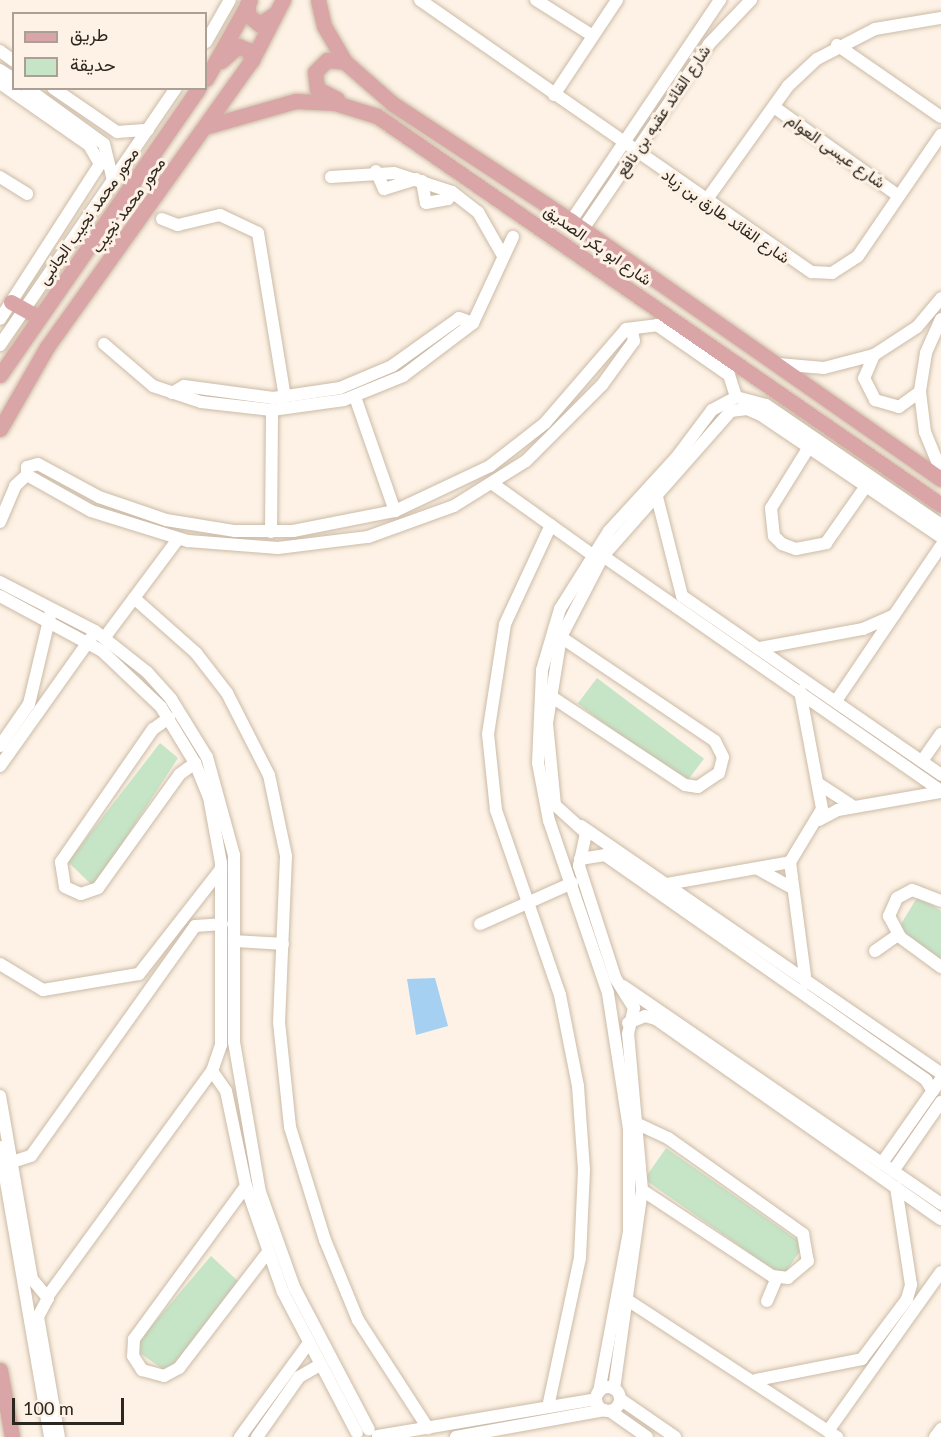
<!DOCTYPE html>
<html>
<head>
<meta charset="utf-8">
<style>
	body { margin:0 }
	#map { position:relative; width:941px; height:1437px; overflow:hidden; background:#fdf2e5; font-family:Lato,Vazirmatn,sans-serif }
	div>[style] { position:absolute }
	[style*='--x'] { left:calc(var(--x)*1px); top:calc(var(--y)*1px); width:calc(var(--w)*1px); rotate:calc(var(--a)*1deg) }
	.green>* { inset:0; background:#c6e5c7; transform-origin:0 0 }
	.water>* { inset:0; background:#a6d0f1 }
	.roads { filter:drop-shadow(0 0 2px #ccbba7) drop-shadow(0 0 2px #ccbba7) }
	.minor>* { height:12px; margin:-6px; padding:0 6px; transform-origin:6px; border-radius:6px; background:#fff }
	.minor>.ring { margin:-6px; padding:0; box-sizing:content-box; background:none; border:12px solid #fff; border-radius:50% }
	.major>* { height:15px; margin:-7.5px; padding:0 7.5px; transform-origin:7.5px; border-radius:7.5px; background:#daa5a7 }
	span { translate:-50% -50%; white-space:nowrap; text-align:center; line-height:1.15; -webkit-text-stroke:6px #fdf2e5; paint-order:stroke }
	.street-label { font-size:16px; color:#2d261e }
	.legend { position:absolute; left:12px; top:12px; width:195px; height:78px; box-sizing:border-box; background:#fdf2e5; border:2px solid #aaa095; margin:0; padding:8px 10px; list-style:none; font-size:18px; color:#2d261e }
	.legend li { display:flex; align-items:center; gap:12px; height:30px }
	.legend b { width:30px; border:2px solid #aaa095 }
	.scale { position:absolute; left:12px; top:1398px; width:112px; height:27px; box-sizing:border-box; border:3px solid #2d261e; border-top:0; padding-left:8px; font-size:18px; line-height:21px; white-space:nowrap; color:#2d261e; -webkit-text-stroke:4px #fdf2e5; paint-order:stroke }
</style>
</head>
<body>
<div id="map">
	<div class="green">
		<i style="left:597px;top:678px;width:134px;height:32px;rotate:37deg"></i>
		<i style="clip-path:polygon(160px 743px,178px 758px,94px 887px,68px 862px)"></i>
		<i style="clip-path:polygon(918px 896px,941px 911px,941px 959px,898px 929px)"></i>
		<i style="left:666px;top:1148px;width:169px;height:38px;rotate:35deg"></i>
		<i style="clip-path:polygon(211px 1256px,239px 1282px,168px 1373px,133px 1348px)"></i>
	</div>
	<div class="water">
		<i style="clip-path:polygon(435px 978px,448px 1026px,416px 1035px,407px 979px)"></i>
	</div>
	<div class="roads">
		<div class="minor">
			<i style="--x:420;--y:0;--w:477;--a:34.8"></i>
			<i style="--x:812;--y:272;--w:20;--a:3"></i>
			<i style="--x:832;--y:273;--w:31;--a:-33"></i>
			<i style="--x:858;--y:256;--w:147;--a:-55.6"></i>
			<i style="--x:536;--y:0;--w:67;--a:32.3"></i>
			<i style="--x:206;--y:42;--w:48;--a:-60.3"></i>
			<i style="--x:837;--y:45;--w:126;--a:34.7"></i>
			<i style="--x:0;--y:51;--w:17;--a:36"></i>
			<i style="--x:0;--y:70;--w:17;--a:33"></i>
			<i style="--x:0;--y:83;--w:108;--a:34.9"></i>
			<i style="--x:89;--y:145;--w:22;--a:60"></i>
			<i style="--x:100;--y:164;--w:184;--a:122.8"></i>
			<i style="--x:27;--y:88;--w:95;--a:36"></i>
			<i style="--x:104;--y:144;--w:36;--a:76"></i>
			<i style="--x:53;--y:88;--w:78;--a:34.5"></i>
			<i style="--x:117;--y:132;--w:31;--a:-4"></i>
			<i style="--x:554;--y:95;--w:114;--a:-56.4"></i>
			<i style="--x:774;--y:107;--w:153;--a:35.5"></i>
			<i style="--x:376;--y:171;--w:20;--a:66"></i>
			<i style="--x:384;--y:189;--w:34;--a:-17"></i>
			<i style="--x:0;--y:177;--w:32;--a:32"></i>
			<i style="--x:331;--y:177;--w:63;--a:-3.6"></i>
			<i style="--x:394;--y:173;--w:61;--a:18.1"></i>
			<i style="--x:452;--y:192;--w:33;--a:38"></i>
			<i style="--x:478;--y:212;--w:48;--a:60.3"></i>
			<i style="--x:422;--y:181;--w:22;--a:80"></i>
			<i style="--x:426;--y:203;--w:22;--a:-10"></i>
			<i style="--x:448;--y:199;--w:8;--a:-60"></i>
			<i style="--x:705;--y:202;--w:143;--a:-54.4"></i>
			<i style="--x:788;--y:86;--w:40;--a:-43"></i>
			<i style="--x:817;--y:59;--w:65;--a:-27.3"></i>
			<i style="--x:875;--y:29;--w:67;--a:-9.5"></i>
			<i style="--x:162;--y:219;--w:17;--a:21"></i>
			<i style="--x:178;--y:225;--w:43;--a:-13.4"></i>
			<i style="--x:220;--y:215;--w:42;--a:25.3"></i>
			<i style="--x:258;--y:233;--w:166;--a:80.7"></i>
			<i style="--x:571;--y:221;--w:267;--a:-56"></i>
			<i style="--x:583;--y:229;--w:224;--a:-55.7"></i>
			<i style="--x:709;--y:44;--w:61;--a:-46.3"></i>
			<i style="--x:941;--y:319;--w:37;--a:114"></i>
			<i style="--x:926;--y:353;--w:39;--a:99"></i>
			<i style="--x:920;--y:392;--w:40;--a:82.9"></i>
			<i style="--x:925;--y:432;--w:42;--a:67.7"></i>
			<i style="--x:104;--y:344;--w:65;--a:40.6"></i>
			<i style="--x:153;--y:386;--w:51;--a:18.4"></i>
			<i style="--x:201;--y:402;--w:71;--a:6.4"></i>
			<i style="--x:272;--y:410;--w:73;--a:-7.9"></i>
			<i style="--x:344;--y:400;--w:64;--a:-22.1"></i>
			<i style="--x:403;--y:376;--w:88;--a:-37.1"></i>
			<i style="--x:473;--y:323;--w:95;--a:-65.1"></i>
			<i style="--x:0;--y:345;--w:311;--a:-55.6"></i>
			<i style="--x:874;--y:355;--w:25;--a:113"></i>
			<i style="--x:864;--y:378;--w:25;--a:63"></i>
			<i style="--x:875;--y:400;--w:25;--a:16"></i>
			<i style="--x:899;--y:407;--w:26;--a:-36"></i>
			<i style="--x:778;--y:364;--w:46;--a:5"></i>
			<i style="--x:824;--y:368;--w:52;--a:-14.6"></i>
			<i style="--x:874;--y:355;--w:51;--a:-33.1"></i>
			<i style="--x:917;--y:327;--w:38;--a:-50"></i>
			<i style="--x:172;--y:393;--w:14;--a:-30"></i>
			<i style="--x:184;--y:386;--w:90;--a:7.7"></i>
			<i style="--x:273;--y:398;--w:68;--a:-8.5"></i>
			<i style="--x:340;--y:388;--w:56;--a:-22.9"></i>
			<i style="--x:392;--y:366;--w:82;--a:-35.6"></i>
			<i style="--x:459;--y:318;--w:15;--a:20"></i>
			<i style="--x:355;--y:397;--w:121;--a:70.7"></i>
			<i style="--x:809;--y:447;--w:72;--a:121.9"></i>
			<i style="--x:771;--y:508;--w:28;--a:84"></i>
			<i style="--x:774;--y:536;--w:11;--a:45"></i>
			<i style="--x:782;--y:544;--w:15;--a:20"></i>
			<i style="--x:796;--y:549;--w:31;--a:-11"></i>
			<i style="--x:826;--y:543;--w:70;--a:-54.9"></i>
			<i style="--x:27;--y:475;--w:8;--a:-90"></i>
			<i style="--x:27;--y:467;--w:11;--a:-15"></i>
			<i style="--x:38;--y:464;--w:69;--a:28.4"></i>
			<i style="--x:99;--y:497;--w:71;--a:18.9"></i>
			<i style="--x:166;--y:520;--w:70;--a:9.1"></i>
			<i style="--x:235;--y:531;--w:58;--a:0"></i>
			<i style="--x:293;--y:531;--w:104;--a:-11.1"></i>
			<i style="--x:395;--y:511;--w:105;--a:-25.3"></i>
			<i style="--x:490;--y:466;--w:70;--a:-38"></i>
			<i style="--x:545;--y:423;--w:124;--a:-49.2"></i>
			<i style="--x:626;--y:329;--w:31;--a:-7"></i>
			<i style="--x:657;--y:325;--w:88;--a:34.8"></i>
			<i style="--x:729;--y:375;--w:23;--a:72"></i>
			<i style="--x:27;--y:475;--w:73;--a:29.4"></i>
			<i style="--x:91;--y:511;--w:102;--a:17.2"></i>
			<i style="--x:188;--y:541;--w:90;--a:4.4"></i>
			<i style="--x:278;--y:548;--w:91;--a:-7"></i>
			<i style="--x:368;--y:537;--w:91;--a:-19.8"></i>
			<i style="--x:454;--y:506;--w:85;--a:-32"></i>
			<i style="--x:526;--y:461;--w:107;--a:-45"></i>
			<i style="--x:602;--y:385;--w:54;--a:-54"></i>
			<i style="--x:634;--y:341;--w:10;--a:-101"></i>
			<i style="--x:493;--y:484;--w:120;--a:35.5"></i>
			<i style="--x:657;--y:497;--w:102;--a:75.8"></i>
			<i style="--x:682;--y:596;--w:315;--a:34.6"></i>
			<i style="--x:0;--y:522;--w:39;--a:-67"></i>
			<i style="--x:15;--y:486;--w:16;--a:-43"></i>
			<i style="--x:271;--y:532;--w:122;--a:-89.5"></i>
			<i style="--x:603;--y:556;--w:412;--a:34.8"></i>
			<i style="--x:0;--y:582;--w:107;--a:27.3"></i>
			<i style="--x:95;--y:631;--w:66;--a:38.3"></i>
			<i style="--x:147;--y:672;--w:36;--a:48"></i>
			<i style="--x:171;--y:699;--w:68;--a:58.2"></i>
			<i style="--x:207;--y:757;--w:102;--a:74.6"></i>
			<i style="--x:234;--y:855;--w:187;--a:90"></i>
			<i style="--x:234;--y:1042;--w:152;--a:80.2"></i>
			<i style="--x:260;--y:1192;--w:101;--a:70.3"></i>
			<i style="--x:294;--y:1287;--w:161;--a:62.3"></i>
			<i style="--x:0;--y:596;--w:116;--a:28.3"></i>
			<i style="--x:102;--y:651;--w:81;--a:43.5"></i>
			<i style="--x:161;--y:707;--w:66;--a:58.7"></i>
			<i style="--x:195;--y:763;--w:37;--a:68"></i>
			<i style="--x:209;--y:797;--w:67;--a:79.7"></i>
			<i style="--x:221;--y:863;--w:182;--a:90"></i>
			<i style="--x:221;--y:1045;--w:28;--a:109"></i>
			<i style="--x:212;--y:1071;--w:24;--a:55"></i>
			<i style="--x:226;--y:1091;--w:97;--a:78.1"></i>
			<i style="--x:246;--y:1186;--w:112;--a:70.8"></i>
			<i style="--x:283;--y:1292;--w:159;--a:62.3"></i>
			<i style="--x:134;--y:598;--w:83;--a:41.6"></i>
			<i style="--x:196;--y:653;--w:51;--a:52.2"></i>
			<i style="--x:227;--y:693;--w:92;--a:62.9"></i>
			<i style="--x:269;--y:775;--w:83;--a:78.1"></i>
			<i style="--x:286;--y:856;--w:166;--a:92.4"></i>
			<i style="--x:279;--y:1022;--w:106;--a:84"></i>
			<i style="--x:290;--y:1127;--w:118;--a:72.8"></i>
			<i style="--x:325;--y:1240;--w:87;--a:67.6"></i>
			<i style="--x:358;--y:1320;--w:129;--a:57.1"></i>
			<i style="--x:105;--y:637;--w:122;--a:-53.3"></i>
			<i style="--x:760;--y:648;--w:105;--a:-10.5"></i>
			<i style="--x:863;--y:629;--w:34;--a:-24"></i>
			<i style="--x:800;--y:691;--w:120;--a:79.4"></i>
			<i style="--x:822;--y:809;--w:62;--a:121.1"></i>
			<i style="--x:790;--y:862;--w:122;--a:82.5"></i>
			<i style="--x:549;--y:695;--w:163;--a:33.5"></i>
			<i style="--x:685;--y:785;--w:13;--a:9"></i>
			<i style="--x:698;--y:787;--w:25;--a:-34"></i>
			<i style="--x:719;--y:773;--w:16;--a:-76"></i>
			<i style="--x:723;--y:757;--w:18;--a:-117"></i>
			<i style="--x:715;--y:741;--w:186;--a:-146"></i>
			<i style="--x:836;--y:701;--w:187;--a:-55.9"></i>
			<i style="--x:169;--y:718;--w:19;--a:145"></i>
			<i style="--x:153;--y:729;--w:162;--a:124.7"></i>
			<i style="--x:61;--y:862;--w:25;--a:81"></i>
			<i style="--x:65;--y:887;--w:17;--a:24"></i>
			<i style="--x:81;--y:894;--w:18;--a:-19"></i>
			<i style="--x:98;--y:888;--w:140;--a:-54.3"></i>
			<i style="--x:180;--y:774;--w:19;--a:-36"></i>
			<i style="--x:0;--y:746;--w:51;--a:-55.4"></i>
			<i style="--x:29;--y:704;--w:95;--a:-76.6"></i>
			<i style="--x:922;--y:761;--w:33;--a:-55"></i>
			<i style="--x:0;--y:766;--w:161;--a:-54.6"></i>
			<i style="--x:819;--y:784;--w:42;--a:33.3"></i>
			<i style="--x:819;--y:820;--w:21;--a:-28"></i>
			<i style="--x:838;--y:810;--w:105;--a:-9.9"></i>
			<i style="--x:581;--y:826;--w:437;--a:34.5"></i>
			<i style="--x:580;--y:859;--w:25;--a:-9"></i>
			<i style="--x:605;--y:855;--w:392;--a:35"></i>
			<i style="--x:926;--y:1080;--w:13;--a:58"></i>
			<i style="--x:758;--y:869;--w:37;--a:29"></i>
			<i style="--x:667;--y:884;--w:125;--a:-10.1"></i>
			<i style="--x:941;--y:901;--w:31;--a:-159"></i>
			<i style="--x:912;--y:890;--w:17;--a:152"></i>
			<i style="--x:897;--y:898;--w:20;--a:114"></i>
			<i style="--x:889;--y:916;--w:24;--a:62"></i>
			<i style="--x:900;--y:937;--w:51;--a:36.2"></i>
			<i style="--x:480;--y:924;--w:101;--a:-24"></i>
			<i style="--x:234;--y:941;--w:49;--a:3.5"></i>
			<i style="--x:875;--y:951;--w:28;--a:-35"></i>
			<i style="--x:0;--y:964;--w:50;--a:31.2"></i>
			<i style="--x:43;--y:990;--w:97;--a:-9.5"></i>
			<i style="--x:139;--y:974;--w:133;--a:-52"></i>
			<i style="--x:623;--y:986;--w:386;--a:34.4"></i>
			<i style="--x:628;--y:1023;--w:18;--a:-22"></i>
			<i style="--x:645;--y:1016;--w:11;--a:15"></i>
			<i style="--x:656;--y:1019;--w:348;--a:35.1"></i>
			<i style="--x:0;--y:1096;--w:186;--a:80.1"></i>
			<i style="--x:32;--y:1279;--w:25;--a:50"></i>
			<i style="--x:48;--y:1298;--w:21;--a:118"></i>
			<i style="--x:38;--y:1317;--w:122;--a:80.1"></i>
			<i style="--x:640;--y:1125;--w:31;--a:25"></i>
			<i style="--x:668;--y:1138;--w:166;--a:35.4"></i>
			<i style="--x:803;--y:1234;--w:27;--a:80"></i>
			<i style="--x:808;--y:1261;--w:26;--a:140"></i>
			<i style="--x:788;--y:1278;--w:16;--a:-173"></i>
			<i style="--x:772;--y:1276;--w:156;--a:-146.5"></i>
			<i style="--x:0;--y:1147;--w:294;--a:80.2"></i>
			<i style="--x:882;--y:1163;--w:103;--a:-54.9"></i>
			<i style="--x:3;--y:1165;--w:29;--a:-18"></i>
			<i style="--x:31;--y:1156;--w:282;--a:-54.5"></i>
			<i style="--x:195;--y:926;--w:27;--a:-4"></i>
			<i style="--x:893;--y:1171;--w:84;--a:-55.2"></i>
			<i style="--x:246;--y:1186;--w:190;--a:126.2"></i>
			<i style="--x:134;--y:1339;--w:17;--a:93"></i>
			<i style="--x:133;--y:1356;--w:17;--a:57"></i>
			<i style="--x:142;--y:1370;--w:23;--a:15"></i>
			<i style="--x:164;--y:1376;--w:17;--a:-28"></i>
			<i style="--x:179;--y:1368;--w:146;--a:-52.5"></i>
			<i style="--x:47;--y:1297;--w:280;--a:-53.9"></i>
			<i style="--x:629;--y:1301;--w:249;--a:33.2"></i>
			<i style="--x:767;--y:1301;--w:25;--a:-67"></i>
			<i style="--x:756;--y:1380;--w:108;--a:-11.2"></i>
			<i style="--x:862;--y:1359;--w:75;--a:-53.1"></i>
			<i style="--x:907;--y:1299;--w:15;--a:-74"></i>
			<i style="--x:911;--y:1285;--w:99;--a:-98.7"></i>
			<i class="ring" style="left:596px;top:1387px;width:12px;height:12px"></i>
			<i style="--x:614;--y:1389;--w:201;--a:-82"></i>
			<i style="--x:642;--y:1190;--w:157;--a:-95.1"></i>
			<i style="--x:628;--y:1034;--w:27;--a:-77"></i>
			<i style="--x:634;--y:1008;--w:36;--a:-122"></i>
			<i style="--x:615;--y:977;--w:117;--a:-108"></i>
			<i style="--x:579;--y:866;--w:34;--a:-78"></i>
			<i style="--x:586;--y:833;--w:42;--a:-137.9"></i>
			<i style="--x:555;--y:805;--w:82;--a:-95.6"></i>
			<i style="--x:547;--y:723;--w:87;--a:-80.8"></i>
			<i style="--x:561;--y:637;--w:91;--a:-62.6"></i>
			<i style="--x:603;--y:556;--w:193;--a:-48.6"></i>
			<i style="--x:731;--y:411;--w:16;--a:-7"></i>
			<i style="--x:747;--y:409;--w:15;--a:23"></i>
			<i style="--x:761;--y:415;--w:217;--a:34.1"></i>
			<i style="--x:599;--y:1392;--w:163;--a:-79.4"></i>
			<i style="--x:629;--y:1232;--w:103;--a:-90"></i>
			<i style="--x:629;--y:1129;--w:138;--a:-98.8"></i>
			<i style="--x:608;--y:993;--w:182;--a:-108.9"></i>
			<i style="--x:549;--y:821;--w:59;--a:-100.7"></i>
			<i style="--x:538;--y:763;--w:93;--a:-87.5"></i>
			<i style="--x:542;--y:670;--w:64;--a:-73.6"></i>
			<i style="--x:560;--y:609;--w:92;--a:-57.9"></i>
			<i style="--x:609;--y:531;--w:99;--a:-47.5"></i>
			<i style="--x:676;--y:458;--w:60;--a:-53.1"></i>
			<i style="--x:712;--y:410;--w:27;--a:-28"></i>
			<i style="--x:736;--y:397;--w:31;--a:15"></i>
			<i style="--x:766;--y:405;--w:212;--a:34.4"></i>
			<i style="--x:620;--y:1399;--w:67;--a:34.6"></i>
			<i style="--x:548;--y:1407;--w:152;--a:-77.9"></i>
			<i style="--x:580;--y:1258;--w:88;--a:-87.4"></i>
			<i style="--x:584;--y:1170;--w:84;--a:-94.1"></i>
			<i style="--x:578;--y:1086;--w:93;--a:-101.2"></i>
			<i style="--x:560;--y:995;--w:196;--a:-109.1"></i>
			<i style="--x:496;--y:810;--w:76;--a:-96"></i>
			<i style="--x:488;--y:734;--w:111;--a:-81.2"></i>
			<i style="--x:505;--y:624;--w:109;--a:-65.1"></i>
			<i style="--x:610;--y:1411;--w:45;--a:35.1"></i>
			<i style="--x:828;--y:1431;--w:195;--a:-54.6"></i>
			<i style="--x:378;--y:1436;--w:221;--a:-9.6"></i>
			<i style="--x:240;--y:1437;--w:115;--a:-53.8"></i>
			<i style="--x:257;--y:1437;--w:73;--a:-55"></i>
			<i style="--x:299;--y:1377;--w:24;--a:-30"></i>
			<i style="--x:456;--y:1437;--w:151;--a:-10.3"></i>
			<i style="--x:935;--y:1437;--w:10;--a:-53"></i>
		</div>
		<div class="major">
			<i style="--x:318;--y:0;--w:27;--a:77"></i>
			<i style="--x:324;--y:26;--w:42;--a:59.7"></i>
			<i style="--x:345;--y:62;--w:64;--a:41.2"></i>
			<i style="--x:393;--y:104;--w:213;--a:33.3"></i>
			<i style="--x:571;--y:221;--w:451;--a:34.9"></i>
			<i style="--x:247;--y:4;--w:12;--a:81"></i>
			<i style="--x:249;--y:16;--w:13;--a:39"></i>
			<i style="--x:259;--y:24;--w:19;--a:-32"></i>
			<i style="--x:221;--y:61;--w:23;--a:-41"></i>
			<i style="--x:238;--y:46;--w:11;--a:22"></i>
			<i style="--x:248;--y:50;--w:11;--a:68"></i>
			<i style="--x:206;--y:79;--w:90;--a:-60.9"></i>
			<i style="--x:337;--y:99;--w:22;--a:-153"></i>
			<i style="--x:317;--y:89;--w:17;--a:-97"></i>
			<i style="--x:315;--y:72;--w:17;--a:-45"></i>
			<i style="--x:327;--y:60;--w:18;--a:6"></i>
			<i style="--x:208;--y:126;--w:91;--a:-15.9"></i>
			<i style="--x:296;--y:101;--w:39;--a:3"></i>
			<i style="--x:335;--y:103;--w:44;--a:17.2"></i>
			<i style="--x:377;--y:116;--w:685;--a:34.59"></i>
			<i style="--x:11;--y:302;--w:31;--a:29"></i>
			<i style="--x:0;--y:375;--w:349;--a:-55.3"></i>
			<i style="--x:0;--y:429;--w:95;--a:-60.2"></i>
			<i style="--x:47;--y:347;--w:353;--a:-54.5"></i>
			<i style="--x:252;--y:60;--w:68;--a:-62.7"></i>
			<i style="--x:0;--y:1370;--w:68;--a:79.8"></i>
		</div>
	</div>
	<div class="street-label">
		<span style="left:663px;top:111px;rotate:-56deg">شارع القائد عقبه بن نافع</span>
		<span style="left:836px;top:151px;rotate:35deg">شارع عيسى العوام</span>
		<span style="left:128px;top:205px;rotate:-54deg">محور محمد نجيب</span>
		<span style="left:88px;top:216px;rotate:-55deg">محور محمد نجيب الجانبى</span>
		<span style="left:726px;top:216px;rotate:35deg">شارع القائد طارق بن زياد</span>
		<span style="left:598px;top:245px;rotate:35deg">شارع ابو بكر الصديق</span>
	</div>
	<ul class="legend">
	<li><b style="height:8px;background:#daa5a7"></b>طريق</li>
	<li><b style="height:16px;background:#c6e5c7"></b>حديقة</li>
	</ul>
	<div class="scale">100 m</div>
</div>
</body>
</html>
